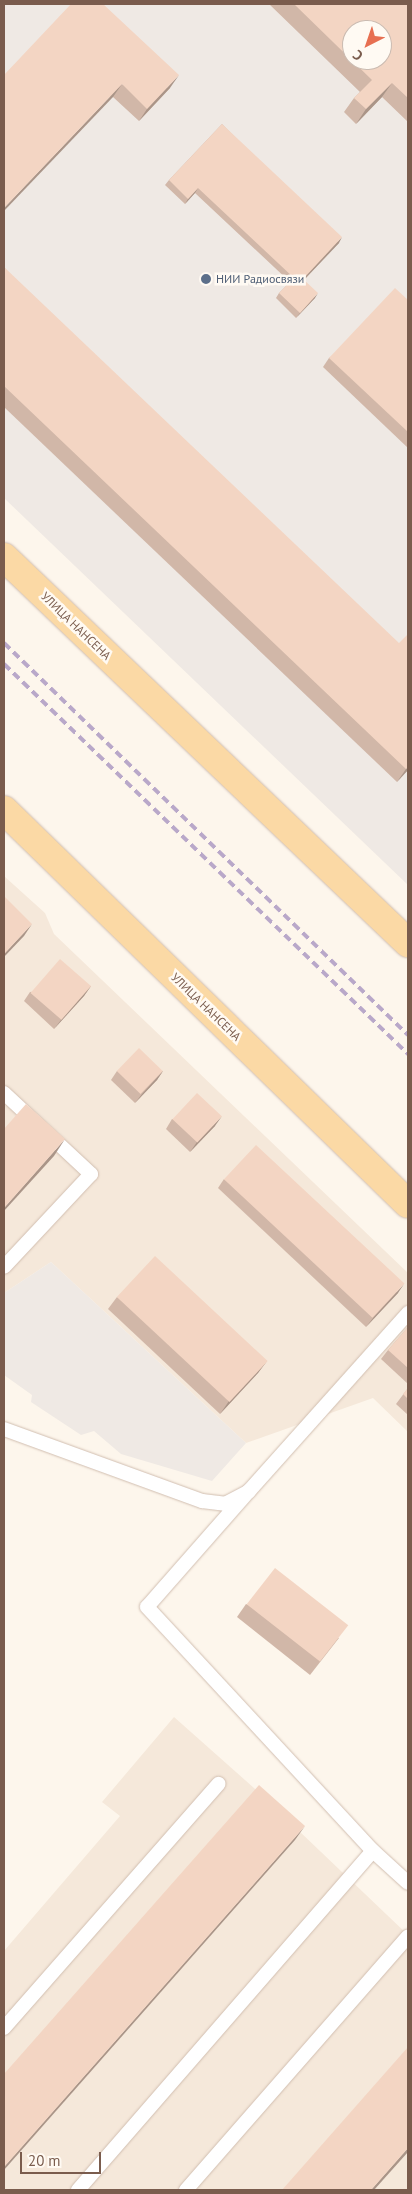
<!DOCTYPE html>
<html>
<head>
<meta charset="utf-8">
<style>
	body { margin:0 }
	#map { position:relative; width:412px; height:2194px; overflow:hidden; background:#fdf6ec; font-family:"PT Sans",sans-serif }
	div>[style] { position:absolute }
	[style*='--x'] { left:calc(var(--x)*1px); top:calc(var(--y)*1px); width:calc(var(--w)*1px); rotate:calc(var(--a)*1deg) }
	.residential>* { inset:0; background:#f5e8da }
	.industrial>* { inset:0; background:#efe9e4 }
	.roads { filter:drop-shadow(0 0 1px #d1beb0) drop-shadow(0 0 1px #d1beb0) }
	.lane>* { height:14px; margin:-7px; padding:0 7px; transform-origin:7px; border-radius:7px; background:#fff }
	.primary>* { height:28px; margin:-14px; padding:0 14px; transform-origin:14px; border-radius:14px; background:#fbd9a5 }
	.rail>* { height:4px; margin-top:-2px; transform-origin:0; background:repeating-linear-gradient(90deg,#b9a8c9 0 8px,transparent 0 13px) }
	.wall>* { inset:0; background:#d1b7a8 }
	.shaded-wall>* { inset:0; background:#aa9588 }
	.building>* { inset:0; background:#f3d5c3; transform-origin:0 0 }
	.dots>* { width:14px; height:14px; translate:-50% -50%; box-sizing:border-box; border:2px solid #fffaf3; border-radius:50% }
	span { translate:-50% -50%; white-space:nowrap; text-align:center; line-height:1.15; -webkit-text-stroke:5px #fffaf3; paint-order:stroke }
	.service-label { font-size:12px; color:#4e5e75 }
	.left { translate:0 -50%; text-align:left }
	.street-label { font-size:12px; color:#7a5c4d }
	.frame { position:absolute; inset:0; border:5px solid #7a5c4d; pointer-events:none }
	.north { position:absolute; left:342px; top:20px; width:50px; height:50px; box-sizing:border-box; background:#fffaf3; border:1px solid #cabbb1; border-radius:50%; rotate:221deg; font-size:14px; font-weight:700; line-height:20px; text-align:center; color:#7a5c4d }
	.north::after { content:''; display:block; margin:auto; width:18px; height:22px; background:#e76f51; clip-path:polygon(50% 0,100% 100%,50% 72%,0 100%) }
	.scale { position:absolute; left:20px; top:2152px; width:81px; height:22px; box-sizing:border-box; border:2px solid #7a5c4d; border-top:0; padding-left:6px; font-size:15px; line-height:18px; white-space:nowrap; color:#7a5c4d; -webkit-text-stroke:4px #fffaf3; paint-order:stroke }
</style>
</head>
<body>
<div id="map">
	<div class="residential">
		<i style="clip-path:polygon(4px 876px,45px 913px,54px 934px,408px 1273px,408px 1432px,373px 1398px,246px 1443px,51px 1262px,4px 1293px)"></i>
		<i style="clip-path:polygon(174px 1717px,254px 1788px,408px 1935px,408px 2190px,4px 2190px,4px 1951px,120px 1816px,102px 1802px)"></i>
	</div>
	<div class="industrial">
		<i style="clip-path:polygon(evenodd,4px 4px,408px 4px,408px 885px,4px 498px,4px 4px,352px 30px,382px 30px,382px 60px,352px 60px,352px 30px)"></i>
		<i style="clip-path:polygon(51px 1262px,246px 1443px,212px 1481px,121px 1454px,94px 1431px,81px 1435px,31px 1402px,32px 1395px,4px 1375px,4px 1293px)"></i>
	</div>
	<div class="roads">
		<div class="lane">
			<i style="--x:4;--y:1093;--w:119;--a:43"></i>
			<i style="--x:91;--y:1174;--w:127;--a:133.1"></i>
			<i style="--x:4;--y:1429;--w:211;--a:20"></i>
			<i style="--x:202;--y:1501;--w:23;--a:7"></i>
			<i style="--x:225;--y:1504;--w:27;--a:-28"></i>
			<i style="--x:249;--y:1491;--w:239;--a:-48.2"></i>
			<i style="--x:249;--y:1491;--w:154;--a:131.3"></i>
			<i style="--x:147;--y:1607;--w:333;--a:47.2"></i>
			<i style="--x:373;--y:1851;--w:47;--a:42.4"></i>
			<i style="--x:4;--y:2028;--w:325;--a:-48.7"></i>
			<i style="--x:78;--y:2190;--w:449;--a:-49"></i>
			<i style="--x:186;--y:2190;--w:337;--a:-48.8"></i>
		</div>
		<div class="primary">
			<i style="--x:4;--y:557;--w:559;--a:43.69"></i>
			<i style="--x:4;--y:810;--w:564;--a:44.28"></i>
		</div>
	</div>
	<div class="rail">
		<i style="--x:4;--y:643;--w:563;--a:44.14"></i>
		<i style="--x:4;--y:664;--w:562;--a:43.99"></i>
	</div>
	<div class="wall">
		<i style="clip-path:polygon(269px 4px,408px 4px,408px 122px,382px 97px,356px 124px,344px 112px,354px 98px,360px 92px)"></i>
		<i style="clip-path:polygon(4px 75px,170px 88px,139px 121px,113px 97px)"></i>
		<i style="clip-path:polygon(222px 124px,339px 243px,304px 280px,315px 298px,296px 318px,276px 298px,279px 293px,290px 282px,195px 193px,185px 204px,165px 185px,169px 180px)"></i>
		<i style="clip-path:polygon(4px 267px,408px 770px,397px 782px,4px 407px)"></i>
		<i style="clip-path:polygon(408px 300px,408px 448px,323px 367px,329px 358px)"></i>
		<i style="clip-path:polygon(91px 986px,84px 996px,54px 1029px,24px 1001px,30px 992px)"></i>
		<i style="clip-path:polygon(117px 1071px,163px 1071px,157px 1080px,135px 1103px,111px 1080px)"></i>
		<i style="clip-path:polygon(172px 1119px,215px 1126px,190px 1152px,166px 1129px)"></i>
		<i style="clip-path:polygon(224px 1179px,398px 1293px,366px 1327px,218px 1188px)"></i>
		<i style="clip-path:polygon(117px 1297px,267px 1361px,258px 1373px,220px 1414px,108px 1309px)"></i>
		<i style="clip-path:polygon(408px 1327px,408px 1384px,381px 1359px,388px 1350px)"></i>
		<i style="clip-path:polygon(408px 1388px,408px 1415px,396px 1404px)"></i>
		<i style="clip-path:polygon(246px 1604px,339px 1638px,310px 1675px,237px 1617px)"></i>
	</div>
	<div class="shaded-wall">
		<i style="clip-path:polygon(179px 75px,170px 88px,139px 121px,147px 109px)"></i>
		<i style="clip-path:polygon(392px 83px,382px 97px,356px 124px,366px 109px)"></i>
		<i style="clip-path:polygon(122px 84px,113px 97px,4px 211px,4px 208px)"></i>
		<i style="clip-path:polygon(198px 188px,195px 193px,185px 204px,188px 199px)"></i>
		<i style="clip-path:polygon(342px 237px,339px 243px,300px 284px,303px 279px)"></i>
		<i style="clip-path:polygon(318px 293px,315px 298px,296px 318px,300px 313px)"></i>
		<i style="clip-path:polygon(408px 767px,408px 770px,397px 782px,406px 769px)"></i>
		<i style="clip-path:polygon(32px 924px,24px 936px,4px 957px,4px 954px)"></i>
		<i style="clip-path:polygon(91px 986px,84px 996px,54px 1029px,61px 1020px)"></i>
		<i style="clip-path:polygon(163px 1071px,157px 1080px,135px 1103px,142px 1094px)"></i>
		<i style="clip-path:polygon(222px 1116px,215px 1126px,190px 1152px,197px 1142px)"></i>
		<i style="clip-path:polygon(65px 1139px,54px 1156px,4px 1211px,4px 1208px)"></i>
		<i style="clip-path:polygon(404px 1284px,398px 1293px,366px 1327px,373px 1318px)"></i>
		<i style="clip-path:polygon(267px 1361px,258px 1373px,220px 1414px,229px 1401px)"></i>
		<i style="clip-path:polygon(305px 1826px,295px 1840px,4px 2170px,4px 2167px)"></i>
		<i style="clip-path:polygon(408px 2148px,408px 2152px,374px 2190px,371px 2190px)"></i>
	</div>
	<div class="building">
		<i style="clip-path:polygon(71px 4px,103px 4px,179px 75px,147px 109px,122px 84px,4px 208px,4px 75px)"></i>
		<i style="clip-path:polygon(evenodd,294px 4px,408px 4px,408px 98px,392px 83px,366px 109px,354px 98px,372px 80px,294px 4px,352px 30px,382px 30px,382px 60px,352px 60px,352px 30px)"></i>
		<i style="clip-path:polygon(222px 124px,342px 237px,303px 279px,318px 293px,300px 313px,279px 293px,294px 278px,198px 188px,188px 199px,169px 180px)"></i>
		<i style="clip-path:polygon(4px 267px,399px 643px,408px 634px,408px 767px,406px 769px,4px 386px)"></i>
		<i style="clip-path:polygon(395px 288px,408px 300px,408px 432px,329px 358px)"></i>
		<i style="clip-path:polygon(4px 896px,32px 924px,4px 954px)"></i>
		<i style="left:60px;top:959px;width:41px;height:45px;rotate:41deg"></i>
		<i style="left:139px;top:1048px;width:33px;height:32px;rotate:44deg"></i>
		<i style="left:197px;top:1093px;width:34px;height:36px;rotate:43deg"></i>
		<i style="clip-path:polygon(26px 1104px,65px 1139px,4px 1208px,4px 1129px)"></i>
		<i style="left:256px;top:1145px;width:203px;height:47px;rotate:43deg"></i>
		<i style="left:155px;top:1256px;width:154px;height:56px;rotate:43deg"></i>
		<i style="clip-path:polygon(408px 1327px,408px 1368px,388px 1350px)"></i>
		<i style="clip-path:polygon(408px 1388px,408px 1399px,403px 1394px)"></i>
		<i style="left:275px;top:1568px;width:93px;height:46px;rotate:38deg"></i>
		<i style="clip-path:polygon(259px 1785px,305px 1826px,4px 2167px,4px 2074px)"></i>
		<i style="clip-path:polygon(408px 2047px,408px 2148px,371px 2190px,282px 2190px)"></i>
	</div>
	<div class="dots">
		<i style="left:206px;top:279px;background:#5c6f8a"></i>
	</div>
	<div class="service-label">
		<span class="left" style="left:216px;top:279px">НИИ Радиосвязи</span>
	</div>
	<div class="street-label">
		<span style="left:76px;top:626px;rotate:44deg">УЛИЦА НАНСЕНА</span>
		<span style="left:206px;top:1007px;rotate:44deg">УЛИЦА НАНСЕНА</span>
	</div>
	<div class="frame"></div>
	<div class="north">С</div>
	<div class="scale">20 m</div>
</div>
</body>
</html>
